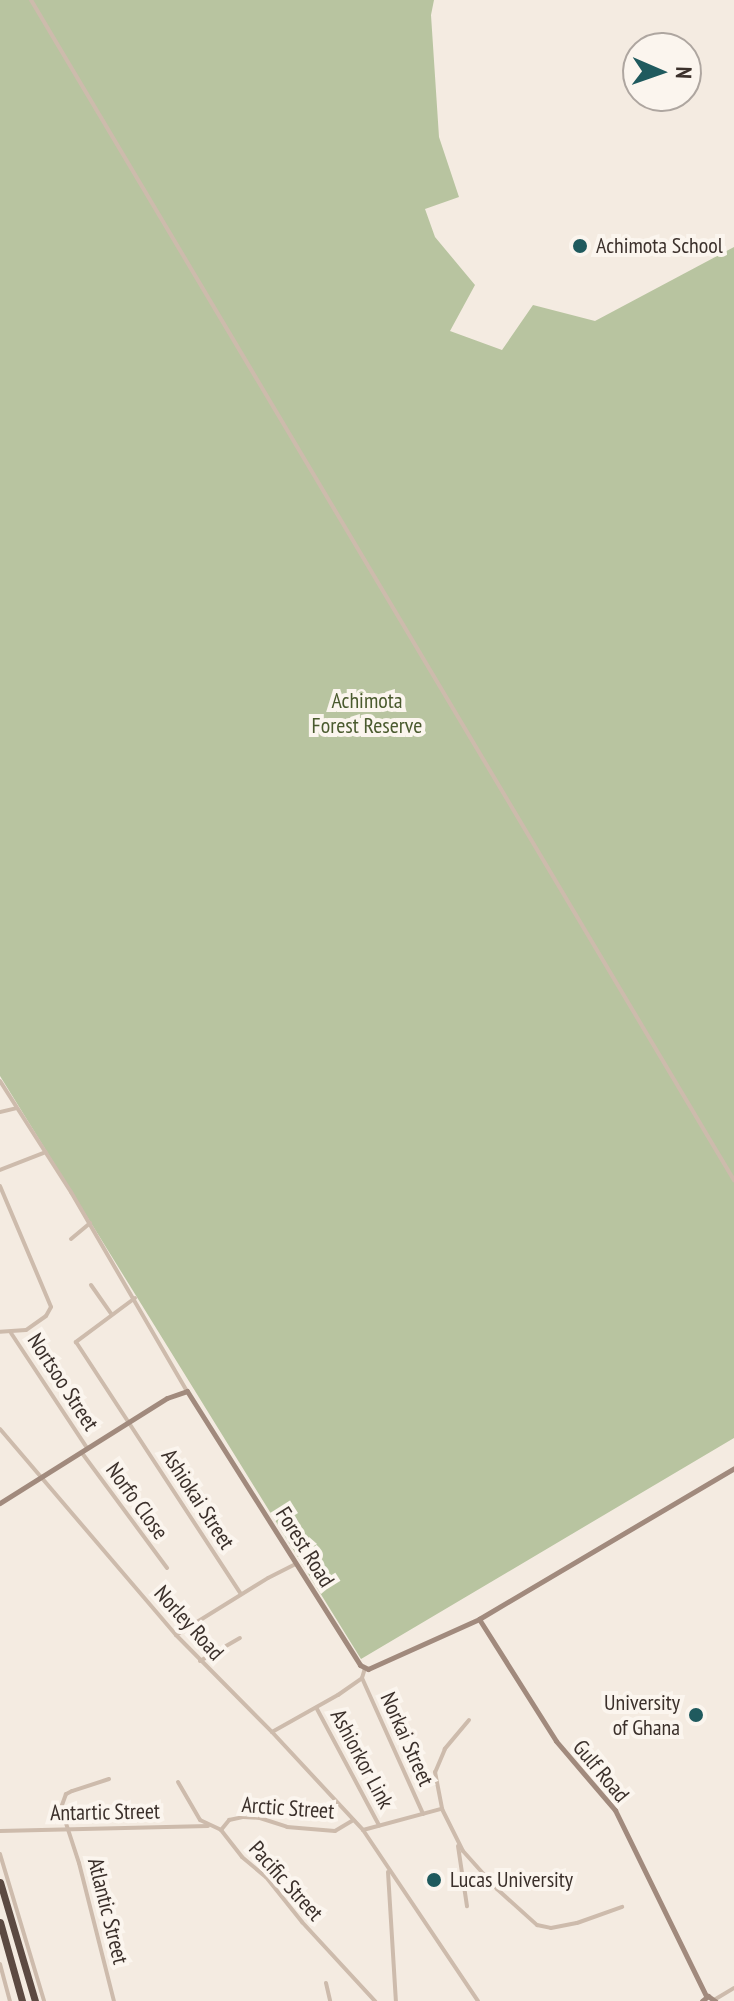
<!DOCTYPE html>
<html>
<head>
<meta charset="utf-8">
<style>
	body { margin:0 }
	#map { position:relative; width:734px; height:2001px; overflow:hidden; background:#f4ebe1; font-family:"PT Sans Narrow",sans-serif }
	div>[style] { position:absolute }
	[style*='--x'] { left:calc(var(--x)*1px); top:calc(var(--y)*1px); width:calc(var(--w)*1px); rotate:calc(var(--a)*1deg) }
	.green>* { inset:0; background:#b8c4a0 }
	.street>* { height:4px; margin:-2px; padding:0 2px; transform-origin:2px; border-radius:2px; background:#cdbbac }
	.secondary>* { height:5px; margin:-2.5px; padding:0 2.5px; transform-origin:2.5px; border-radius:2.5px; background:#a18a7d }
	.highway>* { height:7px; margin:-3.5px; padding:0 3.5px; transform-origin:3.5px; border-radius:3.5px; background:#5c4a42 }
	.dots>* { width:22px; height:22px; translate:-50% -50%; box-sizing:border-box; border:4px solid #fbf5ee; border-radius:50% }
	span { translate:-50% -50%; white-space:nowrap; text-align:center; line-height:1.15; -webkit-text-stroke:8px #fbf5ee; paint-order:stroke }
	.poi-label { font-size:22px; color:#3b302b }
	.left { translate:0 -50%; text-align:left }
	.right { translate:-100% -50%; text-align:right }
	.park-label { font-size:22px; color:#4a5a2e }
	.street-label { font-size:22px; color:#3b302b }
	.north { position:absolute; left:622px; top:32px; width:80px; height:80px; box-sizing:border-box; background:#fbf5ee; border:2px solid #aea6a0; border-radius:50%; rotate:92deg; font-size:22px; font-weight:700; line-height:32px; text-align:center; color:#3b302b }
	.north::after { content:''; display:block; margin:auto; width:28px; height:36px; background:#1f5a5e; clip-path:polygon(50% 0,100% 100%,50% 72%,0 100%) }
</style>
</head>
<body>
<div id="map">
	<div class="green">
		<i style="clip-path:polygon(0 0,434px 0,431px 15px,439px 137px,459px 197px,425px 209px,435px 237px,475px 285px,450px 331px,502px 350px,533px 305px,595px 321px,734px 247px,734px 1438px,361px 1659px,0 1076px)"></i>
	</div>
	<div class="street">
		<i style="--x:31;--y:0;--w:1374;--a:59.22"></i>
		<i style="--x:0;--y:1081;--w:132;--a:57.4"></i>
		<i style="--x:71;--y:1192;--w:230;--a:59.8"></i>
		<i style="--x:0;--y:1112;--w:17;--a:-13"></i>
		<i style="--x:0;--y:1170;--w:49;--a:-21.4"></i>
		<i style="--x:0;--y:1186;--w:131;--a:67.1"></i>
		<i style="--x:51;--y:1307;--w:10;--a:119"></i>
		<i style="--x:46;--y:1316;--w:24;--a:145"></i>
		<i style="--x:26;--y:1330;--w:26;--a:176"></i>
		<i style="--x:71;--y:1239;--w:25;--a:-40"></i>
		<i style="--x:91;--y:1285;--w:35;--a:55"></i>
		<i style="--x:135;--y:1298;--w:74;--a:143.3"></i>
		<i style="--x:76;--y:1342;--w:301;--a:56.8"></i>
		<i style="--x:11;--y:1333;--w:138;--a:56.5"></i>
		<i style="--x:0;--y:1429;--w:271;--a:49.5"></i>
		<i style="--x:176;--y:1635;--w:136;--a:45.3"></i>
		<i style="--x:272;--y:1732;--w:134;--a:47.1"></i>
		<i style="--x:363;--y:1830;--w:206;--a:56.1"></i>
		<i style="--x:82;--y:1453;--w:143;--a:53.5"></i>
		<i style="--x:176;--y:1635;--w:108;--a:-31.8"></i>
		<i style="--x:268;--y:1578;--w:31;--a:-27"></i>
		<i style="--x:200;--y:1661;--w:46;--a:-29.9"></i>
		<i style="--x:362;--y:1678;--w:149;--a:65.8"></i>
		<i style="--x:317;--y:1709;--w:132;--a:61.9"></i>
		<i style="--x:469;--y:1720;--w:38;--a:130"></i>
		<i style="--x:445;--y:1749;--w:25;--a:113"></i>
		<i style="--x:435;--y:1772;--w:38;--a:79"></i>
		<i style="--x:442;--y:1809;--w:47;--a:63.4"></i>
		<i style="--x:463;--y:1851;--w:51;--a:48.2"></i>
		<i style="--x:497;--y:1889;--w:54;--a:42"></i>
		<i style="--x:537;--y:1925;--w:14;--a:12"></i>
		<i style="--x:551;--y:1928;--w:26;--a:-11"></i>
		<i style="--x:577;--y:1923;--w:48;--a:-19.6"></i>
		<i style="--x:272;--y:1732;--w:76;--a:-29.3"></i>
		<i style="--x:338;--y:1695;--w:29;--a:-35"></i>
		<i style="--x:362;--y:1678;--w:10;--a:-73"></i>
		<i style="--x:109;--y:1779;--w:39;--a:162"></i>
		<i style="--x:72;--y:1791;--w:7;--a:153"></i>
		<i style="--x:66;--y:1794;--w:15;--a:110"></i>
		<i style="--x:61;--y:1808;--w:58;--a:71.9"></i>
		<i style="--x:79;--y:1863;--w:142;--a:75.8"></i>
		<i style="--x:178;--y:1782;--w:44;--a:59.9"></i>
		<i style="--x:200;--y:1820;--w:23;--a:25"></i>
		<i style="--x:221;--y:1830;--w:34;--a:52"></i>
		<i style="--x:242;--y:1857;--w:31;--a:40"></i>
		<i style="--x:266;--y:1877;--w:58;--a:51.3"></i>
		<i style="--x:302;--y:1922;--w:108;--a:47.3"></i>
		<i style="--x:221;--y:1830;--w:13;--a:-51"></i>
		<i style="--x:229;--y:1820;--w:14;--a:-12"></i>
		<i style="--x:243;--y:1817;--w:17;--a:3"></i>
		<i style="--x:260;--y:1818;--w:28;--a:18"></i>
		<i style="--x:287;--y:1827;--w:48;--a:4.8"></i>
		<i style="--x:335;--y:1831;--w:21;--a:-31"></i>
		<i style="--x:363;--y:1830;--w:81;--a:-15.1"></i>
		<i style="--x:0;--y:1831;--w:208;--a:-1.4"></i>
		<i style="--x:458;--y:1846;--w:61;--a:81.5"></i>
		<i style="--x:0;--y:1854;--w:153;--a:73.3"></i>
		<i style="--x:388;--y:1872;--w:129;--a:86.5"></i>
		<i style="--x:0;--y:1964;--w:38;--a:75"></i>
		<i style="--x:326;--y:1983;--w:18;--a:77"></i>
		<i style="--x:714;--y:2000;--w:23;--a:-31"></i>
	</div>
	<div class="secondary">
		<i style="--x:0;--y:1503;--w:197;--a:-32.2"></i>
		<i style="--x:167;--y:1398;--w:21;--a:-19"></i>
		<i style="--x:187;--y:1391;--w:324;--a:57.7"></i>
		<i style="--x:360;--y:1665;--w:9;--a:27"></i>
		<i style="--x:368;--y:1669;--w:122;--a:-24.2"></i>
		<i style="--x:479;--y:1619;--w:296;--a:-30.6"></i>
		<i style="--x:479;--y:1619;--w:144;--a:57.7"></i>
		<i style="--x:556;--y:1741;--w:91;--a:49.5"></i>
		<i style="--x:615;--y:1810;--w:207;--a:63.9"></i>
		<i style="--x:702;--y:2001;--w:8;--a:-40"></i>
		<i style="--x:708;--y:1996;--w:9;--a:36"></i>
	</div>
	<div class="highway">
		<i style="--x:0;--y:1882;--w:124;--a:73.6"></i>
		<i style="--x:0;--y:1922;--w:82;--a:74.4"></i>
	</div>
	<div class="dots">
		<i style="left:580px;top:246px;background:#1f5a5e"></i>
		<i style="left:696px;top:1715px;background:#1f5a5e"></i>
		<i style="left:434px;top:1880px;background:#1f5a5e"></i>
	</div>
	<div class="poi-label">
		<span class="left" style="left:596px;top:246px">Achimota School</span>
		<span class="right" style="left:680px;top:1715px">University<br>of Ghana</span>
		<span class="left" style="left:450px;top:1880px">Lucas University</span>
	</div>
	<div class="park-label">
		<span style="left:367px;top:713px">Achimota<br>Forest Reserve</span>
	</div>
	<div class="street-label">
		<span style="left:63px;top:1382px;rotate:57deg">Nortsoo Street</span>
		<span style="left:198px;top:1499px;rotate:57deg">Ashiokai Street</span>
		<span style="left:137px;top:1501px;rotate:54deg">Norfo Close</span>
		<span style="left:305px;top:1547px;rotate:58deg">Forest Road</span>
		<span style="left:189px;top:1623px;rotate:48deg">Norley Road</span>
		<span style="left:407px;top:1739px;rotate:66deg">Norkai Street</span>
		<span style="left:362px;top:1759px;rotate:62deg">Ashiorkor Link</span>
		<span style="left:601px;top:1771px;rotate:50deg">Gulf Road</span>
		<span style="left:288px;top:1808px;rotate:4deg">Arctic Street</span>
		<span style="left:105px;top:1812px;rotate:-1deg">Antartic Street</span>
		<span style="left:286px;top:1881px;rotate:48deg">Pacific Street</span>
		<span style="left:108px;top:1911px;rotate:76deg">Atlantic Street</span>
	</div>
	<div class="north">N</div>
</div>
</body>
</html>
